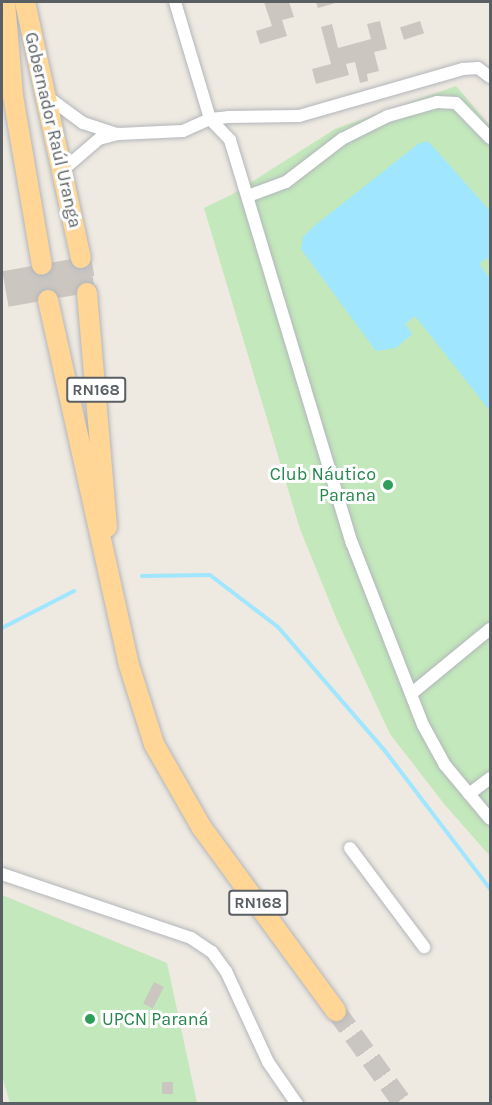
<!DOCTYPE html>
<html>
<head>
<meta charset="utf-8">
<style>
	body { margin:0 }
	#map { position:relative; width:492px; height:1105px; overflow:hidden; background:#eee9e1; font-family:Karla,sans-serif }
	div>[style] { position:absolute }
	[style*='--x'] { left:calc(var(--x)*1px); top:calc(var(--y)*1px); width:calc(var(--w)*1px); rotate:calc(var(--a)*1deg) }
	.green>* { inset:0; background:#c2e8bb }
	.water>* { inset:0; background:#a0e6ff }
	.stream>* { height:4px; margin:-2px; padding:0 2px; transform-origin:2px; border-radius:2px; background:#a0e6ff }
	.building>* { inset:0; background:#cbc6c0; transform-origin:0 0 }
	.trunk-tunnel>* { height:20px; margin-top:-10px; transform-origin:0; background:repeating-linear-gradient(90deg,#c9c6c2 0 20px,transparent 0 30px) }
	.roads { filter:drop-shadow(0 0 2px #b2b6ba) drop-shadow(0 0 2px #b2b6ba) }
	.minor>* { height:12px; margin:-6px; padding:0 6px; transform-origin:6px; border-radius:6px; background:#fff }
	.trunk>* { height:20px; margin:-10px; padding:0 10px; transform-origin:10px; border-radius:10px; background:#ffd696 }
	.dots>* { width:16px; height:16px; translate:-50% -50%; box-sizing:border-box; border:3px solid #fff; border-radius:50% }
	span { translate:-50% -50%; white-space:nowrap; text-align:center; line-height:1.15; -webkit-text-stroke:6px #fff; paint-order:stroke }
	.shield-label span { padding:2px 4px; background:#fff; border:2px solid; border-radius:4px; -webkit-text-stroke-width:0 }
	.shield-label { font-size:16px; color:#595f63; font-weight:700 }
	.street-label { font-size:18px; color:#595f63 }
	.leisure-label { font-size:18px; color:#27864d }
	.right { translate:-100% -50%; text-align:right }
	.left { translate:0 -50%; text-align:left }
	.frame { position:absolute; inset:0; border:3px solid #595f63; pointer-events:none }
</style>
</head>
<body>
<div id="map">
	<div class="green">
		<i style="clip-path:polygon(456px 86px,490px 126px,490px 856px,445px 805px,390px 734px,337px 620px,300px 529px,204px 208px,231px 195px,335px 129px)"></i>
		<i style="clip-path:polygon(2px 895px,167px 963px,197px 1103px,10px 1103px,2px 1076px)"></i>
	</div>
	<div class="water">
		<i style="clip-path:polygon(428px 141px,490px 211px,490px 262px,486px 258px,479px 264px,490px 279px,490px 411px,415px 316px,405px 324px,412px 334px,396px 348px,376px 351px,301px 249px,303px 237px,313px 227px,418px 144px)"></i>
	</div>
	<div class="stream">
		<i style="--x:142;--y:576;--w:68;--a:-0.8"></i>
		<i style="--x:210;--y:575;--w:86;--a:37.4"></i>
		<i style="--x:278;--y:627;--w:164;--a:49.2"></i>
		<i style="--x:385;--y:751;--w:173;--a:52.7"></i>
		<i style="--x:2;--y:628;--w:81;--a:-27.2"></i>
	</div>
	<div class="building">
		<i style="clip-path:polygon(264px 2px,289px 2px,294px 17px,282px 20px,287px 36px,260px 44px,256px 31px,272px 26px)"></i>
		<i style="clip-path:polygon(316px 2px,339px 2px,318px 8px)"></i>
		<i style="clip-path:polygon(380px 21px,387px 49px,374px 52px,379px 71px,367px 74px,368px 81px,360px 83px,355px 62px,346px 64px,349px 75px,316px 84px,312px 69px,331px 64px,321px 27px,332px 24px,338px 48px,371px 39px,367px 24px)"></i>
		<i style="left:420px;top:21px;width:13px;height:21px;rotate:72deg"></i>
		<i style="left:89px;top:256px;width:36px;height:88px;rotate:80deg"></i>
		<i style="left:154px;top:982px;width:11px;height:24px;rotate:27deg"></i>
		<i style="left:173px;top:1082px;width:12px;height:11px;rotate:90deg"></i>
	</div>
	<div class="trunk-tunnel">
		<i style="--x:81;--y:258;--w:36;--a:80"></i>
		<i style="--x:42;--y:265;--w:36;--a:80"></i>
		<i style="--x:336;--y:1011;--w:115;--a:54.2"></i>
	</div>
	<div class="roads">
		<div class="minor">
			<i style="--x:175;--y:2;--w:122;--a:73.3"></i>
			<i style="--x:210;--y:119;--w:29;--a:46"></i>
			<i style="--x:230;--y:140;--w:421;--a:73.2"></i>
			<i style="--x:352;--y:543;--w:195;--a:68.7"></i>
			<i style="--x:423;--y:725;--w:46;--a:61.2"></i>
			<i style="--x:445;--y:765;--w:70;--a:50.2"></i>
			<i style="--x:45;--y:95;--w:47;--a:36.4"></i>
			<i style="--x:83;--y:123;--w:36;--a:18"></i>
			<i style="--x:64;--y:169;--w:46;--a:-40.6"></i>
			<i style="--x:99;--y:139;--w:20;--a:-15"></i>
			<i style="--x:118;--y:134;--w:65;--a:-2.6"></i>
			<i style="--x:183;--y:131;--w:30;--a:-24"></i>
			<i style="--x:210;--y:119;--w:18;--a:-6"></i>
			<i style="--x:228;--y:117;--w:71;--a:-0.8"></i>
			<i style="--x:299;--y:116;--w:171;--a:-16"></i>
			<i style="--x:463;--y:69;--w:15;--a:-4"></i>
			<i style="--x:478;--y:68;--w:15;--a:37"></i>
			<i style="--x:248;--y:196;--w:40;--a:-20.2"></i>
			<i style="--x:286;--y:182;--w:71;--a:-37.5"></i>
			<i style="--x:342;--y:139;--w:51;--a:-26.6"></i>
			<i style="--x:388;--y:116;--w:51;--a:-15.9"></i>
			<i style="--x:437;--y:102;--w:19;--a:3"></i>
			<i style="--x:456;--y:103;--w:49;--a:45.8"></i>
			<i style="--x:412;--y:693;--w:101;--a:-39.4"></i>
			<i style="--x:469;--y:794;--w:26;--a:-37"></i>
			<i style="--x:350;--y:848;--w:124;--a:53.2"></i>
			<i style="--x:2;--y:874;--w:200;--a:18.7"></i>
			<i style="--x:191;--y:938;--w:25;--a:34"></i>
			<i style="--x:212;--y:952;--w:24;--a:54"></i>
			<i style="--x:226;--y:971;--w:100;--a:65.2"></i>
			<i style="--x:268;--y:1062;--w:51;--a:55.4"></i>
		</div>
		<div class="trunk">
			<i style="--x:5;--y:2;--w:94;--a:85.1"></i>
			<i style="--x:13;--y:96;--w:171;--a:80.3"></i>
			<i style="--x:25;--y:2;--w:262;--a:77.7"></i>
			<i style="--x:87;--y:293;--w:235;--a:85.1"></i>
			<i style="--x:48;--y:300;--w:374;--a:77.5"></i>
			<i style="--x:129;--y:665;--w:83;--a:72.4"></i>
			<i style="--x:154;--y:744;--w:97;--a:60.3"></i>
			<i style="--x:202;--y:828;--w:227;--a:53.8"></i>
		</div>
	</div>
	<div class="dots">
		<i style="left:388px;top:485px;background:#2e9e5b"></i>
		<i style="left:90px;top:1019px;background:#2e9e5b"></i>
	</div>
	<div class="shield-label">
		<span style="left:96px;top:390px">RN168</span>
		<span style="left:258px;top:903px">RN168</span>
	</div>
	<div class="street-label">
		<span style="left:53px;top:130px;rotate:77deg">Gobernador Raúl Uranga</span>
	</div>
	<div class="leisure-label">
		<span class="right" style="left:376px;top:485px">Club Náutico<br>Parana</span>
		<span class="left" style="left:102px;top:1019px">UPCN Paraná</span>
	</div>
	<div class="frame"></div>
</div>
</body>
</html>
